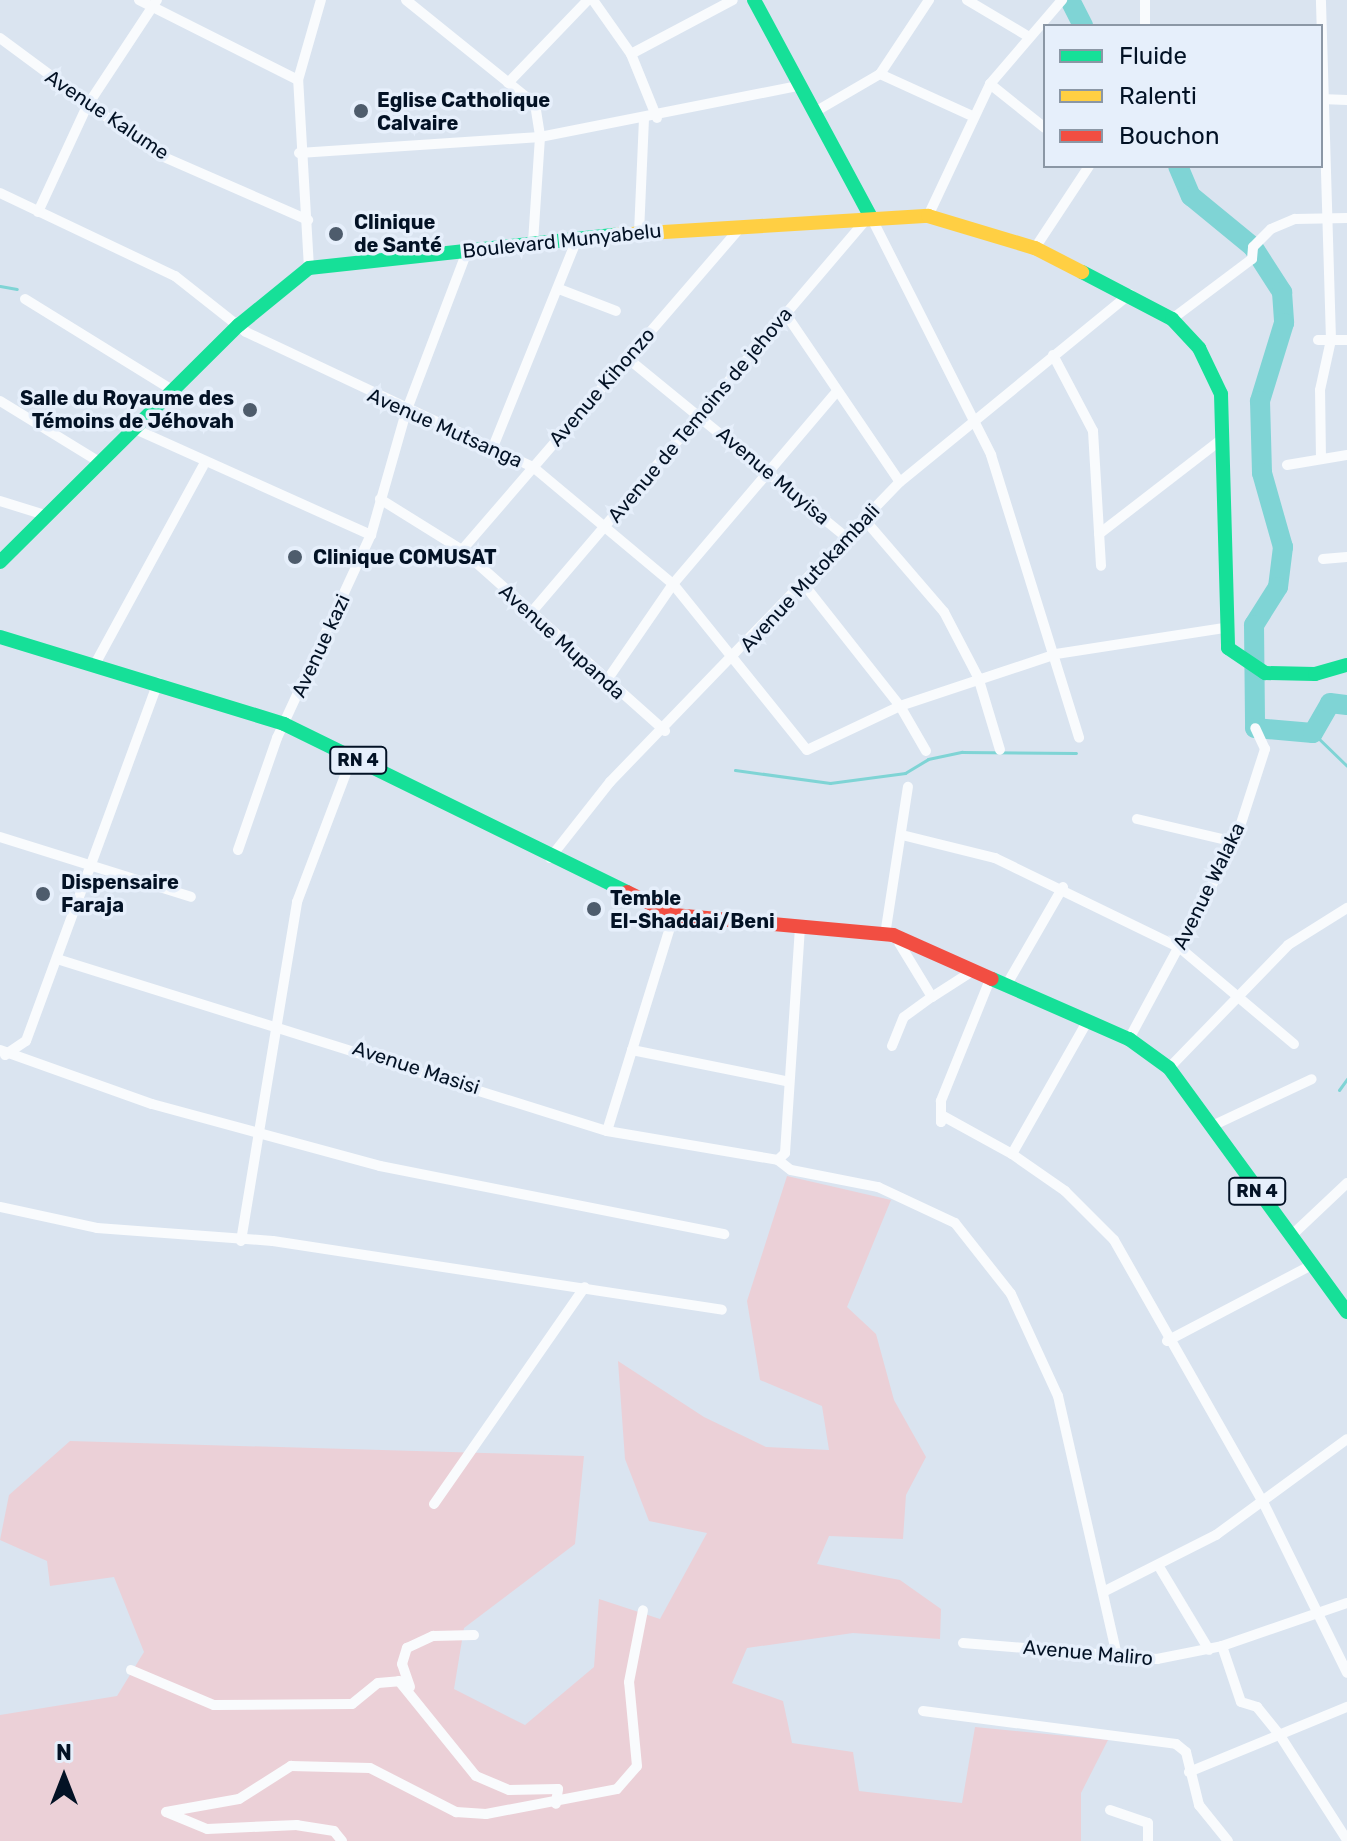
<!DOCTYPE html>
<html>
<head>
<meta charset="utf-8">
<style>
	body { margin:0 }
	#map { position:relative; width:1347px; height:1841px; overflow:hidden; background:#dae4f0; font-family:Rubik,sans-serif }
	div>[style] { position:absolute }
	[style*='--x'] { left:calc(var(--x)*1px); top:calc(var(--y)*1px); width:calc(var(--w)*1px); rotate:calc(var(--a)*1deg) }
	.green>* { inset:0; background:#ebd0d7 }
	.stream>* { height:3px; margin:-1.5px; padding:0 1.5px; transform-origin:1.5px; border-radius:1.5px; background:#7fd4d5 }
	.river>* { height:20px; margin:-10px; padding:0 10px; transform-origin:10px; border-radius:10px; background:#7fd4d5 }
	.street>* { height:10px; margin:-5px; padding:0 5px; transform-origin:5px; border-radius:5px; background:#f9fbfd }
	.fast>* { height:14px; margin:-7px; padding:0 7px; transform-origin:7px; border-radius:7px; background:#16e098 }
	.slow>* { height:14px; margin:-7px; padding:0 7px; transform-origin:7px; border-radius:7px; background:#ffcf43 }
	.jam>* { height:14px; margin:-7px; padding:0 7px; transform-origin:7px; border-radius:7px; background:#f24e42 }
	.dots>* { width:22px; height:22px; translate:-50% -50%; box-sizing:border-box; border:4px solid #e6effb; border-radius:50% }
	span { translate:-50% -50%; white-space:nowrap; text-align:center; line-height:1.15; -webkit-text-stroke:7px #e6effb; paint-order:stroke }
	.shield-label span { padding:2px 6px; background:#e6effb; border:2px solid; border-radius:6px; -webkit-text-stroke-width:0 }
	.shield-label { font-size:18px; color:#031225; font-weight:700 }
	.poi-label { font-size:20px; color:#031225; font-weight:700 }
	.left { translate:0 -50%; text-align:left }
	.right { translate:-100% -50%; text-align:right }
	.street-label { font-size:20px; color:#031225 }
	.legend { position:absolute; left:1043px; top:24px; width:280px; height:144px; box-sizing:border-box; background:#e6effb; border:2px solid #8b97a5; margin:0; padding:10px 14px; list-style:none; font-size:24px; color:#031225 }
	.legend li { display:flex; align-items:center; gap:16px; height:40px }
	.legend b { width:40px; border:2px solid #8b97a5 }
	.north { position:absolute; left:24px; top:1737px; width:80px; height:80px; -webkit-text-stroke:6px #e6effb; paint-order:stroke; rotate:0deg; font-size:22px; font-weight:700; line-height:32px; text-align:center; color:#031225 }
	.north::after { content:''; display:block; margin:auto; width:28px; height:36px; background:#031225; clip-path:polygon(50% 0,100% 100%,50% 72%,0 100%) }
</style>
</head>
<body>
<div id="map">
	<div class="green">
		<i style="clip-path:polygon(787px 1176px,891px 1200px,847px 1307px,876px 1334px,894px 1400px,926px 1457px,906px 1495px,903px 1539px,829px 1536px,817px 1564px,900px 1580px,941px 1609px,940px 1639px,853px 1633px,747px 1648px,732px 1683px,783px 1701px,792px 1743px,853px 1752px,859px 1791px,962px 1803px,975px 1727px,1108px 1740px,1081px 1793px,1081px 1841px,0 1841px,0 1715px,117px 1696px,144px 1652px,114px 1577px,50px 1586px,47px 1561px,0 1540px,9px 1495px,70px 1441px,584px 1456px,575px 1544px,464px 1628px,454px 1689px,525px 1725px,594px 1667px,599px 1599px,660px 1619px,707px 1533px,649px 1521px,625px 1459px,618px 1361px,704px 1417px,766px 1447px,829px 1450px,822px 1406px,760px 1380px,747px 1301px)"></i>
	</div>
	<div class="stream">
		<i style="--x:0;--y:286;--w:17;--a:10"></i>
		<i style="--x:1313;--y:733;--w:47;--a:44.1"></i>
		<i style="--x:735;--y:770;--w:96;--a:7.8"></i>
		<i style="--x:830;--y:783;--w:76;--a:-7.6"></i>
		<i style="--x:905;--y:773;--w:27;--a:-31"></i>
		<i style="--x:928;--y:759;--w:35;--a:-12"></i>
		<i style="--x:962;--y:752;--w:114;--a:0.5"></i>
		<i style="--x:1339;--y:1090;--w:14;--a:-54"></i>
	</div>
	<div class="river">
		<i style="--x:1070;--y:0;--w:29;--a:63"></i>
		<i style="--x:1178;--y:166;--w:33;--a:67"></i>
		<i style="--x:1191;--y:196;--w:80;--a:39.4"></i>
		<i style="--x:1253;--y:247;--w:54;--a:57.2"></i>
		<i style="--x:1282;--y:292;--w:31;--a:86"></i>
		<i style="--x:1284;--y:323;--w:82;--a:107.1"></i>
		<i style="--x:1260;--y:401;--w:72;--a:88.4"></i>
		<i style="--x:1262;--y:473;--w:77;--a:74.2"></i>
		<i style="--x:1283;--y:547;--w:40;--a:97.1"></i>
		<i style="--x:1278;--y:587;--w:45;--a:122.3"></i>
		<i style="--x:1254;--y:625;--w:103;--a:89.4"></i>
		<i style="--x:1255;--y:728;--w:58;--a:4.9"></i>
		<i style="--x:1313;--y:733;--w:34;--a:-60"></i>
		<i style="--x:1330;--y:703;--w:17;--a:7"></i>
	</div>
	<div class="street">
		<i style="--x:139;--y:0;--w:178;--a:26.7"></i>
		<i style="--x:406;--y:0;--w:166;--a:38.9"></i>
		<i style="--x:535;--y:104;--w:33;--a:81"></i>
		<i style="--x:540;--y:137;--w:106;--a:93.8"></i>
		<i style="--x:593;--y:0;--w:66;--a:54.9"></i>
		<i style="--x:631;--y:54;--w:69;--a:67.9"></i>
		<i style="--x:967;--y:0;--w:69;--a:30.7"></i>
		<i style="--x:1145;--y:0;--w:26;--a:90"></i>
		<i style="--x:0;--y:38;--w:195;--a:36.5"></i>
		<i style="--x:157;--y:154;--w:165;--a:23.6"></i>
		<i style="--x:631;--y:54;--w:115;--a:-27.9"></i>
		<i style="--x:880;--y:74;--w:101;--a:24.5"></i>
		<i style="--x:508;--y:83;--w:115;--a:-46.1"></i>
		<i style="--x:990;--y:84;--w:70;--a:38.7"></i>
		<i style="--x:1321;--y:99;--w:26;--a:2"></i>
		<i style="--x:813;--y:113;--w:78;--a:-30.2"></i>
		<i style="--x:880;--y:74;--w:89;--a:-56.5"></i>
		<i style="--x:299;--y:153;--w:242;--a:-3.8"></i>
		<i style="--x:540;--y:137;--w:262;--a:-11.2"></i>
		<i style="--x:0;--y:193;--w:194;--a:25.4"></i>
		<i style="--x:175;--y:276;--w:90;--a:38.3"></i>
		<i style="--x:246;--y:332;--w:317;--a:25.2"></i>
		<i style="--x:533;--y:467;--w:182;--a:39.9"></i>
		<i style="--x:673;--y:584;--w:213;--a:51.1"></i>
		<i style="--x:807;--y:750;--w:103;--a:-25.3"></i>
		<i style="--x:900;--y:706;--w:164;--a:-18.4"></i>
		<i style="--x:1056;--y:654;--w:170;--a:-8.8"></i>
		<i style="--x:38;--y:212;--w:117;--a:-65.2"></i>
		<i style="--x:87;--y:106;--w:127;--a:-56.6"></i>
		<i style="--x:928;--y:216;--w:146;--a:-64.8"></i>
		<i style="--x:990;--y:84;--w:111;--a:-49.4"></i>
		<i style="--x:639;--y:233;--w:114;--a:-87.5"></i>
		<i style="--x:1035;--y:248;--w:98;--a:-56.6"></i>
		<i style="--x:309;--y:268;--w:188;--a:-93.3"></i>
		<i style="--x:298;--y:80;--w:83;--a:-74"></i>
		<i style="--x:559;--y:289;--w:61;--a:21.1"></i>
		<i style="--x:25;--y:299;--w:175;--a:31.7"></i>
		<i style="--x:785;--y:313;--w:204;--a:55.8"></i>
		<i style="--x:1172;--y:319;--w:100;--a:-36.9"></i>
		<i style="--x:1252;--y:259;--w:12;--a:-85"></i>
		<i style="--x:1253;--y:247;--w:25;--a:-45"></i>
		<i style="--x:1271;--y:229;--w:26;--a:-23"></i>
		<i style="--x:1295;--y:219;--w:52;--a:-1.1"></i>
		<i style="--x:1318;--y:340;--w:29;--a:0"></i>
		<i style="--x:1053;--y:355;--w:86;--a:62.2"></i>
		<i style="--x:1093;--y:431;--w:135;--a:86.6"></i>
		<i style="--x:626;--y:357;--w:283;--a:39.3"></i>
		<i style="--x:0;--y:401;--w:119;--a:31.5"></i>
		<i style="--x:135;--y:429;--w:259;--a:24.2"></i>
		<i style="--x:493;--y:447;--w:227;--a:-68"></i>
		<i style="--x:1321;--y:459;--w:69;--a:-90.8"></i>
		<i style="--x:1320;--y:390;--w:51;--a:-77.6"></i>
		<i style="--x:1331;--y:340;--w:340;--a:-91.7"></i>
		<i style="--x:1287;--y:465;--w:61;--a:-9.5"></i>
		<i style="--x:380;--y:499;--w:97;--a:31.9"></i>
		<i style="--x:462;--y:550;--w:272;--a:41.7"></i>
		<i style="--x:0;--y:501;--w:47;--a:17.3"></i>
		<i style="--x:864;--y:519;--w:123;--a:49.3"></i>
		<i style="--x:944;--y:612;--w:73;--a:62.4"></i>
		<i style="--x:978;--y:677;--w:76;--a:73.2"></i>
		<i style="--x:1099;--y:534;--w:155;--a:-37.7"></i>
		<i style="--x:462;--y:550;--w:428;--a:-49.2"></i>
		<i style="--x:1323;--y:559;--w:24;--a:-5"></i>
		<i style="--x:802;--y:582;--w:158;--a:51.7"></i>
		<i style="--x:900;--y:706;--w:52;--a:60"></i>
		<i style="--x:530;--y:614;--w:524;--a:-49.56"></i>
		<i style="--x:870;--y:215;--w:269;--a:63.2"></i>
		<i style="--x:991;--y:455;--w:296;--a:72.7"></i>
		<i style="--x:94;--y:666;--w:228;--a:-61.4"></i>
		<i style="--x:605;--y:683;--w:120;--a:-55.5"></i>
		<i style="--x:673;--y:584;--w:253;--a:-49.6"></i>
		<i style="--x:1137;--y:819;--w:101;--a:13.2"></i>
		<i style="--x:906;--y:836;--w:92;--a:13.9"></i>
		<i style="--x:995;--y:858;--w:206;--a:25.9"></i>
		<i style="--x:1180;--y:948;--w:149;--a:40.1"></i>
		<i style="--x:0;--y:837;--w:200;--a:17.4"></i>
		<i style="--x:238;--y:850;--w:119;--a:-70.8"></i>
		<i style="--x:277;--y:738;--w:224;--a:-65.2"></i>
		<i style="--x:371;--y:535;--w:128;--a:-74.1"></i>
		<i style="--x:406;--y:412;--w:172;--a:-69.2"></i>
		<i style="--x:550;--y:858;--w:97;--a:-51.7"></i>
		<i style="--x:610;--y:782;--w:417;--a:-46"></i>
		<i style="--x:900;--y:482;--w:297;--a:-39.3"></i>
		<i style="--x:885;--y:935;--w:150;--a:-81.2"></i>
		<i style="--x:57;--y:959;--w:576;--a:17.37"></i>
		<i style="--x:607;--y:1131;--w:173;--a:9.6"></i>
		<i style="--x:778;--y:1160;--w:16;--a:38"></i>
		<i style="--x:791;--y:1170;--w:89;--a:11.1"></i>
		<i style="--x:878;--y:1187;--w:85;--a:25.1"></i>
		<i style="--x:955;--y:1223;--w:90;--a:51.7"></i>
		<i style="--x:1011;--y:1294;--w:112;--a:65.3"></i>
		<i style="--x:1058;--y:1396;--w:266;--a:77.2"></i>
		<i style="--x:991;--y:977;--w:134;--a:112"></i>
		<i style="--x:941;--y:1101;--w:21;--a:90"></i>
		<i style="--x:941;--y:1122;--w:6;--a:-72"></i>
		<i style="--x:943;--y:1116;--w:79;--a:28.8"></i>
		<i style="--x:1012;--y:1154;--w:65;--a:34.9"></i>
		<i style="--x:1065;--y:1191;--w:69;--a:45"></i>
		<i style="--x:1114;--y:1240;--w:304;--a:60.4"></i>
		<i style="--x:1264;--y:1504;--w:188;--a:63.8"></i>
		<i style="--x:1007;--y:984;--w:112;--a:-60"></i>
		<i style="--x:932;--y:997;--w:50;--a:-32.7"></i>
		<i style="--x:1129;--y:1039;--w:224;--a:-61.7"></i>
		<i style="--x:1235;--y:842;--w:98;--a:-72.1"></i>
		<i style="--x:1265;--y:749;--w:23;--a:-115"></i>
		<i style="--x:892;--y:1046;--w:31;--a:-68"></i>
		<i style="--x:904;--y:1017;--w:34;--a:-36"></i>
		<i style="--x:932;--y:997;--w:63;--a:-121.4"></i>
		<i style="--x:0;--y:1050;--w:161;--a:19.6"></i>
		<i style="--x:152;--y:1104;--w:236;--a:15.2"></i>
		<i style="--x:380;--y:1166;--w:351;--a:11.2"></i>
		<i style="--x:632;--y:1050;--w:157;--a:11.4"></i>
		<i style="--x:5;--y:1055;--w:25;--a:-34"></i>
		<i style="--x:26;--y:1041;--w:382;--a:-69.8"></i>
		<i style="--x:1169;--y:1068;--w:171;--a:-45.9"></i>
		<i style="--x:1288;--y:945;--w:70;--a:-32.1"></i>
		<i style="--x:1212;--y:1126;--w:110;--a:-25.2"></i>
		<i style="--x:607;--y:1131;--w:226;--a:-72.8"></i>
		<i style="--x:1012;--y:1154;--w:152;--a:-60.4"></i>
		<i style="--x:778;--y:1160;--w:10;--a:-45"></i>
		<i style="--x:785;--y:1153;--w:225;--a:-86.2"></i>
		<i style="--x:0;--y:1207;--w:99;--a:12.2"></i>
		<i style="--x:97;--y:1228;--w:176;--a:4.2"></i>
		<i style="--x:273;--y:1241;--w:454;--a:8.7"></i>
		<i style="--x:1291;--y:1236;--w:77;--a:-43.4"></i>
		<i style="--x:241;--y:1241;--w:344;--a:-80.6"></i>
		<i style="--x:297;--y:902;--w:155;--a:-69.2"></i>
		<i style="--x:1167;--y:1341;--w:161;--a:-27.7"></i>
		<i style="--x:434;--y:1504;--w:264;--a:-55.2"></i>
		<i style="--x:1158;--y:1565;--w:99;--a:59"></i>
		<i style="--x:1103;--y:1592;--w:127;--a:-26.8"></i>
		<i style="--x:1216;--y:1535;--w:162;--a:-36.2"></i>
		<i style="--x:963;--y:1643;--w:195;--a:4.7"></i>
		<i style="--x:1157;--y:1659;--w:66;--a:-11.3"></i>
		<i style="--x:1222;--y:1646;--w:132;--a:-19"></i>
		<i style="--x:1222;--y:1646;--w:59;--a:71.3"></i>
		<i style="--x:1241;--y:1702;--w:17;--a:17"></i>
		<i style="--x:1257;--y:1707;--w:35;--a:51"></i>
		<i style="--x:1279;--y:1734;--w:126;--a:57.3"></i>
		<i style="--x:131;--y:1670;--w:90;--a:22.9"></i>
		<i style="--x:214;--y:1705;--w:138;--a:-0.4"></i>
		<i style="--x:352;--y:1704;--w:33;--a:-39"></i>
		<i style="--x:378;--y:1683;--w:21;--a:-5"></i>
		<i style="--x:399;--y:1681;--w:122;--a:51"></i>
		<i style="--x:476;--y:1776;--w:36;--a:23"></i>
		<i style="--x:509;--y:1790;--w:49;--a:-1.2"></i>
		<i style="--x:558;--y:1789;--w:15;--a:98"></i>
		<i style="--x:410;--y:1687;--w:24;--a:-109"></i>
		<i style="--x:402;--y:1664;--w:17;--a:-73"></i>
		<i style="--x:407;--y:1648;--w:29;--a:-25"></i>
		<i style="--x:433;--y:1636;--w:41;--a:-1.4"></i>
		<i style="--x:923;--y:1711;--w:255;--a:7.4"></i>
		<i style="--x:1176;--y:1744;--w:13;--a:39"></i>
		<i style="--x:1186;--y:1752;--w:55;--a:76.2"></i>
		<i style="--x:1199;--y:1805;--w:46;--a:51.1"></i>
		<i style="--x:1189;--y:1772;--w:171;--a:-22.4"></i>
		<i style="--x:1110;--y:1810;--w:40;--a:18.9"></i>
		<i style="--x:1148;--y:1823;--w:18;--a:90"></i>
		<i style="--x:342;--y:1841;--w:13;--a:-129"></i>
		<i style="--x:334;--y:1831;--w:37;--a:-171"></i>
		<i style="--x:297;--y:1825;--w:90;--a:177.5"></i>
		<i style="--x:207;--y:1829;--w:44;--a:-157.5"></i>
		<i style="--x:166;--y:1812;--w:74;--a:-10.1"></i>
		<i style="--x:239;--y:1799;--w:62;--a:-32.4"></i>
		<i style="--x:291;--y:1766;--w:79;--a:1.5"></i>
		<i style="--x:370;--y:1768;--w:97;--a:27.1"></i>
		<i style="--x:456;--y:1812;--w:30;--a:4"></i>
		<i style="--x:486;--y:1814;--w:133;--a:-10.8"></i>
		<i style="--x:617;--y:1789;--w:30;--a:-49"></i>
		<i style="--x:637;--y:1766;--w:84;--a:-95.4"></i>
		<i style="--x:629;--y:1682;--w:73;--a:-79"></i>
	</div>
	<div class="fast">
		<i style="--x:754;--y:0;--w:244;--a:61.7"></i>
		<i style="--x:1082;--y:272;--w:102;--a:27.6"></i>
		<i style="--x:1172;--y:319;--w:40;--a:47"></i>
		<i style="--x:1199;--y:348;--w:51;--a:64.4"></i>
		<i style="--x:1221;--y:394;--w:254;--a:88.4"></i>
		<i style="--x:1228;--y:648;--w:45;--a:34"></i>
		<i style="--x:1265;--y:673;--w:50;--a:1.1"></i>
		<i style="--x:1315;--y:674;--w:33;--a:-16"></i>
		<i style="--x:0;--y:562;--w:337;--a:-44.8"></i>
		<i style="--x:239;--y:325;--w:90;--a:-39.2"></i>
		<i style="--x:309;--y:268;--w:308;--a:-6.2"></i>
		<i style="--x:0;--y:637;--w:297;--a:17"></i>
		<i style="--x:284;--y:724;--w:382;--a:26.1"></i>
		<i style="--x:992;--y:979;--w:150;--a:23.7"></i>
		<i style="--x:1129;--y:1039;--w:49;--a:35.9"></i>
		<i style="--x:1169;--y:1068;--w:302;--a:53.9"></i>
	</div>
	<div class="slow">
		<i style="--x:615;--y:235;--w:314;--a:-3.5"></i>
		<i style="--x:928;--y:216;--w:112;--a:16.7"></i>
		<i style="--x:1035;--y:248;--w:53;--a:27.1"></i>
	</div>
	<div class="jam">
		<i style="--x:627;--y:892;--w:52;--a:26.1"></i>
		<i style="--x:674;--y:915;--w:220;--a:5.2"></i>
		<i style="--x:893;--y:935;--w:108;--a:24"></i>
	</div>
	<div class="dots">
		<i style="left:361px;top:111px;background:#4e5c6c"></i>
		<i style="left:336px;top:234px;background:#4e5c6c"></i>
		<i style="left:250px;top:410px;background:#4e5c6c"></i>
		<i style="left:295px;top:557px;background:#4e5c6c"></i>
		<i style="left:43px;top:894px;background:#4e5c6c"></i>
		<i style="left:594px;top:909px;background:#4e5c6c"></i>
	</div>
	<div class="shield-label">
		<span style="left:358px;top:760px">RN 4</span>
		<span style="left:1257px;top:1191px">RN 4</span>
	</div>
	<div class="poi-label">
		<span class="left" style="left:377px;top:112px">Eglise Catholique<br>Calvaire</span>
		<span class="left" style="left:354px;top:234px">Clinique<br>de Santé</span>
		<span class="right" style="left:234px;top:410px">Salle du Royaume des<br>Témoins de Jéhovah</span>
		<span class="left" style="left:313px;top:557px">Clinique COMUSAT</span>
		<span class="left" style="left:61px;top:894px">Dispensaire<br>Faraja</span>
		<span class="left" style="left:610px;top:910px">Temble<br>El-Shaddai/Beni</span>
	</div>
	<div class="street-label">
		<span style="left:107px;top:115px;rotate:34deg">Avenue Kalume</span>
		<span style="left:562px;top:241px;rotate:-6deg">Boulevard Munyabelu</span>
		<span style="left:602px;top:387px;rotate:-49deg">Avenue Kihonzo</span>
		<span style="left:700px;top:415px;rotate:-50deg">Avenue de Temoins de jehova</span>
		<span style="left:445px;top:428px;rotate:24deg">Avenue Mutsanga</span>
		<span style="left:773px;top:476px;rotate:40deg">Avenue Muyisa</span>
		<span style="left:810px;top:578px;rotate:-47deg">Avenue Mutokambali</span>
		<span style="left:562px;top:642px;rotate:42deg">Avenue Mupanda</span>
		<span style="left:321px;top:646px;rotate:-65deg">Avenue kazi</span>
		<span style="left:1209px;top:886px;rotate:-64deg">Avenue Walaka</span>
		<span style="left:416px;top:1068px;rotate:18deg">Avenue Masisi</span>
		<span style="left:1088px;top:1653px;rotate:5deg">Avenue Maliro</span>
	</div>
	<ul class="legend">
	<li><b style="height:10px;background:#16e098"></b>Fluide</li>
	<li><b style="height:10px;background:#ffcf43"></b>Ralenti</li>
	<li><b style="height:10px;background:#f24e42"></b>Bouchon</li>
	</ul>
	<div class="north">N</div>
</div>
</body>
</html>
